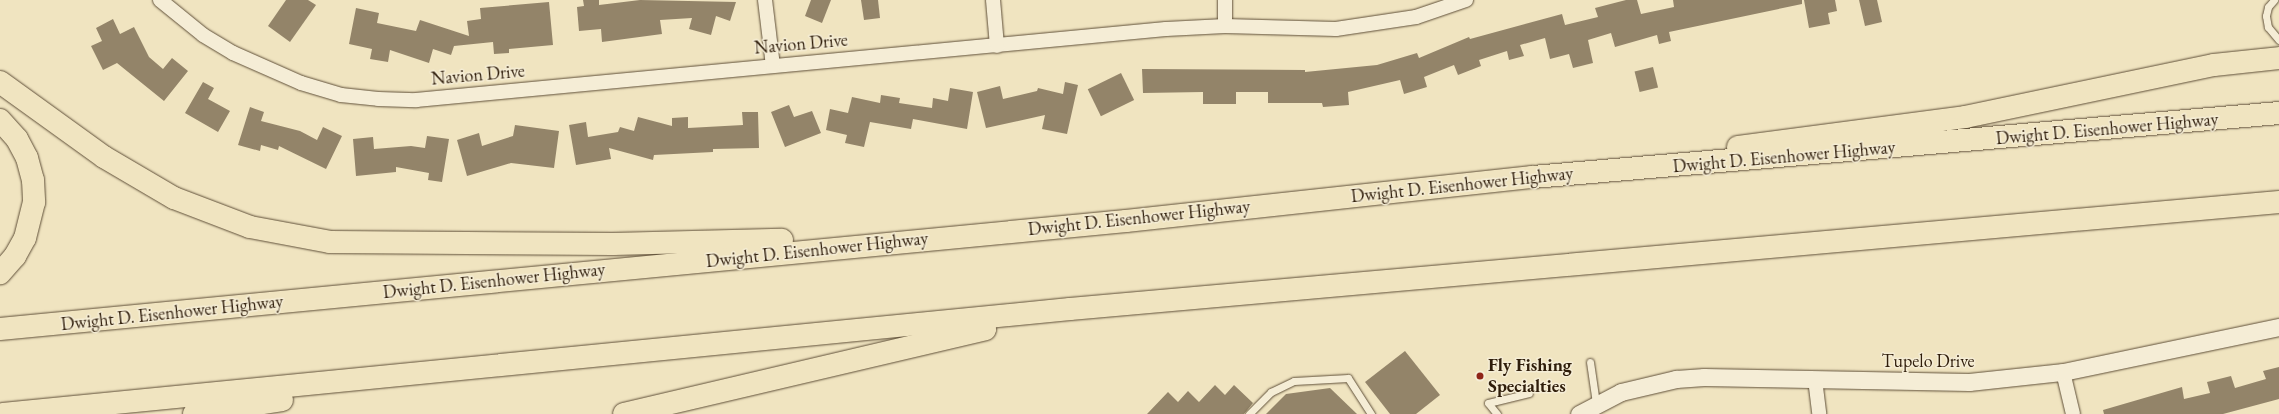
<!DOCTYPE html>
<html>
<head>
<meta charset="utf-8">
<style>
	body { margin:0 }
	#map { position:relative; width:2279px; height:414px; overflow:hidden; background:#f0e4c0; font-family:"EB Garamond",serif }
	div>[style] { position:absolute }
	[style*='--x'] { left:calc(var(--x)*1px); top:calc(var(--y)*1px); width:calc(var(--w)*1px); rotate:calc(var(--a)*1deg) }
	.building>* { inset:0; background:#938469; transform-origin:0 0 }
	.roads { filter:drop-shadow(0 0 1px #5f4f38) drop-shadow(0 0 1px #5f4f38) }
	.service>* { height:7px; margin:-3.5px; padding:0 3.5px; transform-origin:3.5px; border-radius:3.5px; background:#f5edd6 }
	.minor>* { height:14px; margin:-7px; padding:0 7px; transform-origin:7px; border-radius:7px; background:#f5edd6 }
	.tertiary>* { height:17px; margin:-8.5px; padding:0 8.5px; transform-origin:8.5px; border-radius:8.5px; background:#f5edd6 }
	.motorway>* { height:22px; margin:-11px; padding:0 11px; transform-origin:11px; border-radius:11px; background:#f0e4c0 }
	.dots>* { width:11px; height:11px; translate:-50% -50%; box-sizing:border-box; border:2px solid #f5edd6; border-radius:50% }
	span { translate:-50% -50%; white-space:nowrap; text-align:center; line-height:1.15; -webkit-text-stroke:3px #f5edd6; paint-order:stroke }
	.street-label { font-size:18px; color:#2f1d0a }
	.poi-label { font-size:18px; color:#2f1d0a; font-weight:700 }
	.left { translate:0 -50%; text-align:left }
</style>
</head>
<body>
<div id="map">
	<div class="building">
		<i style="clip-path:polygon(286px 0,308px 0,316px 5px,290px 42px,268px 26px)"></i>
		<i style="clip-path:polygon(583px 0,599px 0,599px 5px,640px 0,736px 2px,730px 21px,716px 16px,711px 35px,689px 29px,692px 18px,660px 20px,662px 34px,602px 42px,601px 29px,579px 31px,577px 7px,584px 6px)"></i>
		<i style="clip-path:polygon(811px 0,831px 0,822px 23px,805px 16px)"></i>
		<i style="clip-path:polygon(861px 0,878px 0,880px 18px,864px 20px)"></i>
		<i style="clip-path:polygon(1626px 0,1637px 0,1641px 14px,1674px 7px,1673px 0,1802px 0,1802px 4px,1669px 32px,1671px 41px,1659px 44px,1657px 35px,1615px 47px,1611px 33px,1588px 40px,1593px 63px,1573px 68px,1569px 54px,1550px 59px,1545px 38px,1520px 45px,1524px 56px,1509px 60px,1507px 51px,1479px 60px,1481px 66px,1458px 75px,1454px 65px,1424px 77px,1427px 87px,1404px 94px,1400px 80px,1348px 92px,1349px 105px,1323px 107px,1322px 103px,1268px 103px,1268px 92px,1236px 92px,1236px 104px,1203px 104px,1203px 92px,1143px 93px,1142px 69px,1305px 70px,1305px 72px,1377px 65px,1417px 53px,1419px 58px,1469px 37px,1470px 39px,1562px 14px,1565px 25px,1598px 17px,1595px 8px)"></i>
		<i style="clip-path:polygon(1804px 0,1835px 0,1837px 11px,1828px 13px,1830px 24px,1809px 28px)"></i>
		<i style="clip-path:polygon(1859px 0,1877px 0,1882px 22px,1865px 26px)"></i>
		<i style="clip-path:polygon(549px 2px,553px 45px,509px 49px,509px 53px,494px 54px,493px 42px,454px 46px,451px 55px,433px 49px,429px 63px,390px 50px,388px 62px,370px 59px,372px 49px,349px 44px,356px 8px,379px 13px,377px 23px,416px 31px,420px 20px,469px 36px,467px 21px,481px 19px,480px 8px)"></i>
		<i style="clip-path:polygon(113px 19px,120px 34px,134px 27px,149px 57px,163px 69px,172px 58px,188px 71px,164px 101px,117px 63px,103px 70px,91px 46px,102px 41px,96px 28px)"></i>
		<i style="left:1653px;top:67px;width:21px;height:19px;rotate:76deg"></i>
		<i style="left:1121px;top:73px;width:30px;height:37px;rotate:64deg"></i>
		<i style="clip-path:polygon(203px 82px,214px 88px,208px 99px,230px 111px,218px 132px,185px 113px)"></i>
		<i style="clip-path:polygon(1065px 82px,1078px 85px,1067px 134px,1042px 129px,1045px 115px,986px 128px,977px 92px,1000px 86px,1003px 99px,1037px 91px,1038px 88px,1063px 94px)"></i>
		<i style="clip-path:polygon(950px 88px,973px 92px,967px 129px,913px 119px,911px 129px,870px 122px,864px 147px,845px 143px,847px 135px,826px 130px,830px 109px,848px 113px,852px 97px,880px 103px,881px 95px,900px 98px,899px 103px,932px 108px,933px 98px,948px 101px)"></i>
		<i style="clip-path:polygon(789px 105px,794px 117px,812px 111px,821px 133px,785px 147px,771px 112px)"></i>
		<i style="clip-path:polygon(250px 107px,264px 112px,261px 121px,300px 131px,317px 140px,323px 127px,342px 136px,326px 169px,279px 146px,278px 150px,261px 145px,260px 151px,238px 145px)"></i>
		<i style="clip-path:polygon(742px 112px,758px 112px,759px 148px,713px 149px,713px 152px,654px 155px,653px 160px,609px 148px,611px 159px,576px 165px,569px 125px,586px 122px,588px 137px,618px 132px,620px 127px,634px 131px,638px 117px,672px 126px,672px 118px,688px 117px,688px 128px,743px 125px)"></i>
		<i style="clip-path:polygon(515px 125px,559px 131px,554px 168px,511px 163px,467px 176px,457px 140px,479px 133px,482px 146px,513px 136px)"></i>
		<i style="clip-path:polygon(427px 136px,449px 139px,442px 182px,428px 180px,429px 173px,396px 167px,396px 172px,356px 176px,353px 139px,373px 137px,374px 149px,411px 146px,425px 148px)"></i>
		<i style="clip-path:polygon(1405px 351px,1440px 395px,1416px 414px,1390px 414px,1365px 382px)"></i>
		<i style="clip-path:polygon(2279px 367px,2279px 399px,2223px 414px,2104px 414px,2103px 410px,2182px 387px,2184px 399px,2210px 393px,2207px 382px,2231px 376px,2235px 388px,2266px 379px,2263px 371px)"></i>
		<i style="clip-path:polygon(1215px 385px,1225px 395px,1234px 385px,1253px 403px,1244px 414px,1147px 414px,1168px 392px,1178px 402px,1188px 391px,1199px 402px)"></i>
		<i style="clip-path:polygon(1330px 388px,1357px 414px,1266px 414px,1286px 394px)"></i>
	</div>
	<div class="roads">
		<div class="service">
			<i style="--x:2274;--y:0;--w:9;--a:131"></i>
			<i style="--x:2268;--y:7;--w:9;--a:103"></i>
			<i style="--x:2266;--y:16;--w:11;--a:80"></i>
			<i style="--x:2268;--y:27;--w:17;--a:50"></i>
			<i style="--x:1590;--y:362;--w:41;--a:81.7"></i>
			<i style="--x:1249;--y:414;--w:31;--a:-45"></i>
			<i style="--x:1271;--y:392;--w:25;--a:-26"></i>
			<i style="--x:1294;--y:381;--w:54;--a:-3.2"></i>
			<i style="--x:1348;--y:378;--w:43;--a:57.4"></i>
			<i style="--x:1497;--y:414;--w:14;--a:-129"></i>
			<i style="--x:1488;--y:403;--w:42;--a:-13.7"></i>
		</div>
		<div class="minor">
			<i style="--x:160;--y:0;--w:55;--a:39.1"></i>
			<i style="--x:203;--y:35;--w:35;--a:31"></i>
			<i style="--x:233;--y:53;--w:74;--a:23.8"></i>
			<i style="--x:301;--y:83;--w:42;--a:16.7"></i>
			<i style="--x:341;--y:95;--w:37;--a:6"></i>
			<i style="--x:378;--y:99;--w:38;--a:2"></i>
			<i style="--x:416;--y:100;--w:753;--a:-5.41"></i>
			<i style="--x:1166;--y:29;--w:59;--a:-2.9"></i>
			<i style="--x:1225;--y:26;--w:111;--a:1.5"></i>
			<i style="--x:1336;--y:29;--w:81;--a:-8.5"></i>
			<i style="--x:1416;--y:17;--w:53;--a:-18.8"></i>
			<i style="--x:765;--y:0;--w:66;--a:83.1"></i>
			<i style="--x:993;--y:0;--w:46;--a:85"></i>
			<i style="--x:1225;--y:0;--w:26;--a:90"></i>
			<i style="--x:2063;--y:372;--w:43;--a:76.6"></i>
			<i style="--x:1815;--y:379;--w:35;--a:83"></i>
		</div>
		<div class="tertiary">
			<i style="--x:1579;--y:414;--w:47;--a:-27.6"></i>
			<i style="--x:1621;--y:392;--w:57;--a:-13.3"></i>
			<i style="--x:1676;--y:379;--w:28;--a:-4"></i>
			<i style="--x:1704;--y:377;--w:265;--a:1.1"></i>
			<i style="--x:1969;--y:382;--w:95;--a:-6.1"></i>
			<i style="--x:2063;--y:372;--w:221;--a:-11.8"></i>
		</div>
		<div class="motorway">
			<i style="--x:0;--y:82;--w:128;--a:35.8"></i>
			<i style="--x:104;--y:157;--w:81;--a:30.4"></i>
			<i style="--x:174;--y:198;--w:81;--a:20.9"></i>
			<i style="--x:250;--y:227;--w:81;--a:10.6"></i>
			<i style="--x:330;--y:242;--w:283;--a:0.4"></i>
			<i style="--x:613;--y:244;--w:169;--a:-1.4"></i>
			<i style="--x:0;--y:120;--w:25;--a:48"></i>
			<i style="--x:17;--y:139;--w:21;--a:62"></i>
			<i style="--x:27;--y:158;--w:23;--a:75"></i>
			<i style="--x:33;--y:180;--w:22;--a:87"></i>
			<i style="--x:34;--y:202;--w:37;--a:104"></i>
			<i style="--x:25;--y:238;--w:21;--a:119"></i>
			<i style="--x:15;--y:256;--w:23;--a:131"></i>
			<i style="--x:1738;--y:147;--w:229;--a:-7.5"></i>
			<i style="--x:1965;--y:117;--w:254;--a:-11.8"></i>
			<i style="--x:2214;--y:65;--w:65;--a:-6.1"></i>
			<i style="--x:0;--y:329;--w:1131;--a:-5.48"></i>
			<i style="--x:1126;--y:221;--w:409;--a:-6.2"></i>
			<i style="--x:1533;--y:177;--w:749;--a:-4.9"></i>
			<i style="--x:3;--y:414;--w:1072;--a:-5.62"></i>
			<i style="--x:1070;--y:309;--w:1214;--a:-5.06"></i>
			<i style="--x:194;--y:414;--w:89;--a:-9"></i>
			<i style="--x:624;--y:414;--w:371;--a:-13.2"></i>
		</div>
	</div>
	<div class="dots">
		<i style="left:1480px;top:376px;background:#8f2418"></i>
	</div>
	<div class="street-label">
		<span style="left:801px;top:44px;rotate:-5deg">Navion Drive</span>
		<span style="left:478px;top:75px;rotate:-5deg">Navion Drive</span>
		<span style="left:2107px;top:129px;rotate:-5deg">Dwight D. Eisenhower Highway</span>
		<span style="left:1784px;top:157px;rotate:-5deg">Dwight D. Eisenhower Highway</span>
		<span style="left:1462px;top:185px;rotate:-6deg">Dwight D. Eisenhower Highway</span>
		<span style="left:1139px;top:218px;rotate:-6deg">Dwight D. Eisenhower Highway</span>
		<span style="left:817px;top:250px;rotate:-6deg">Dwight D. Eisenhower Highway</span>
		<span style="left:494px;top:281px;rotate:-6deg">Dwight D. Eisenhower Highway</span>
		<span style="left:172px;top:313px;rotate:-6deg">Dwight D. Eisenhower Highway</span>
		<span style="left:1928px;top:361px">Tupelo Drive</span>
	</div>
	<div class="poi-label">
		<span class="left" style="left:1488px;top:376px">Fly Fishing<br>Specialties</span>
	</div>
</div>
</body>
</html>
